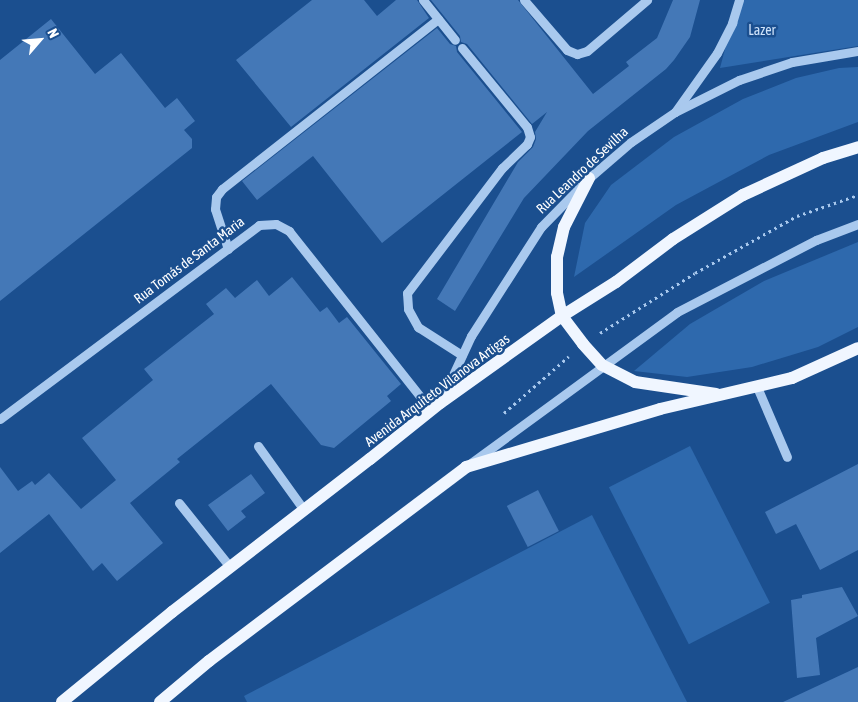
<!DOCTYPE html>
<html>
<head>
<meta charset="utf-8">
<style>
	body { margin:0 }
	#map { position:relative; width:858px; height:702px; overflow:hidden; background:#1b4f8f; font-family:"Asap Condensed",sans-serif }
	div>[style] { position:absolute }
	[style*='--x'] { left:calc(var(--x)*1px); top:calc(var(--y)*1px); width:calc(var(--w)*1px); rotate:calc(var(--a)*1deg) }
	.green>* { inset:0; background:#2e69ad; transform-origin:0 0 }
	.building>* { inset:0; background:#4478b7; transform-origin:0 0 }
	.path>* { height:3px; margin-top:-1.5px; transform-origin:0; background:repeating-linear-gradient(90deg,#a9c9ee 0 2.5px,transparent 0 6.5px) }
	.minor>* { height:9px; margin:-4.5px; padding:0 4.5px; transform-origin:4.5px; border-radius:4.5px; background:#a9c9ee }
	.major>* { height:12px; margin:-6px; padding:0 6px; transform-origin:6px; border-radius:6px; background:#f0f6ff }
	span { translate:-50% -50%; white-space:nowrap; text-align:center; line-height:1.15; -webkit-text-stroke:5px #1b4f8f; paint-order:stroke }
	.park-label { font-size:14px; color:#cfe3fa }
	.street-label { font-size:14px; color:#fff }
	.north { position:absolute; left:15px; top:15px; width:50px; height:50px; -webkit-text-stroke:4px #1b4f8f; paint-order:stroke; rotate:63deg; font-size:14px; font-weight:700; line-height:20px; text-align:center; color:#fff }
	.north::after { content:''; display:block; margin:auto; width:18px; height:22px; background:#fff; clip-path:polygon(50% 0,100% 100%,50% 72%,0 100%) }
</style>
</head>
<body>
<div id="map">
	<div class="green">
		<i style="clip-path:polygon(738px 0,858px 0,858px 46px,720px 68px)"></i>
		<i style="clip-path:polygon(858px 67px,858px 122px,769px 155px,676px 205px,574px 277px,585px 223px,611px 185px,674px 137px,743px 99px,796px 78px,839px 68px)"></i>
		<i style="clip-path:polygon(858px 242px,858px 327px,818px 347px,752px 367px,687px 377px,634px 371px,690px 324px,764px 281px)"></i>
		<i style="left:690px;top:446px;width:176px;height:91px;rotate:63deg"></i>
		<i style="clip-path:polygon(592px 515px,687px 702px,247px 702px,244px 696px)"></i>
	</div>
	<div class="building">
		<i style="clip-path:polygon(312px 0,364px 0,377px 16px,396px 0,417px 0,429px 18px,291px 127px,236px 60px)"></i>
		<i style="clip-path:polygon(431px 0,518px 0,593px 94px,629px 66px,626px 62px,657px 38px,673px 0,700px 0,690px 37px,674px 60px,666px 69px,588px 131px,524px 198px,455px 311px,437px 299px,518px 162px,533px 147px,536px 139px,535px 132px,547px 112px,532px 124px,467px 44px,461px 42px,460px 36px)"></i>
		<i style="clip-path:polygon(51px 19px,95px 74px,121px 53px,165px 108px,177px 98px,195px 121px,184px 130px,192px 139px,192px 148px,0 301px,0 60px)"></i>
		<i style="clip-path:polygon(437px 28px,450px 44px,456px 46px,457px 52px,522px 132px,382px 243px,313px 156px,257px 200px,242px 181px)"></i>
		<i style="clip-path:polygon(292px 277px,320px 312px,327px 307px,339px 323px,347px 317px,401px 384px,387px 396px,391px 401px,334px 448px,321px 445px,271px 384px,177px 459px,180px 462px,130px 503px,163px 543px,117px 581px,102px 563px,93px 571px,49px 514px,0 553px,0 467px,18px 491px,32px 481px,35px 485px,49px 473px,81px 509px,116px 480px,82px 438px,153px 380px,144px 369px,214px 314px,206px 304px,226px 288px,235px 298px,257px 280px,269px 296px)"></i>
		<i style="clip-path:polygon(858px 464px,858px 550px,820px 570px,796px 524px,776px 534px,765px 512px)"></i>
		<i style="clip-path:polygon(251px 474px,265px 493px,241px 511px,246px 517px,228px 531px,208px 505px)"></i>
		<i style="left:538px;top:490px;width:46px;height:35px;rotate:63deg"></i>
		<i style="clip-path:polygon(842px 587px,858px 616px,816px 638px,820px 675px,797px 678px,791px 600px,802px 598px,802px 595px)"></i>
		<i style="clip-path:polygon(858px 667px,858px 702px,783px 702px)"></i>
	</div>
	<div class="path">
		<i style="--x:600;--y:333;--w:112;--a:-32.3"></i>
		<i style="--x:695;--y:273;--w:117;--a:-29.2"></i>
		<i style="--x:797;--y:216;--w:65;--a:-19"></i>
		<i style="--x:504;--y:413;--w:86;--a:-41.2"></i>
	</div>
	<div class="minor">
		<i style="--x:423;--y:0;--w:51;--a:51.3"></i>
		<i style="--x:524;--y:0;--w:66;--a:49.3"></i>
		<i style="--x:567;--y:50;--w:11;--a:22"></i>
		<i style="--x:577;--y:54;--w:10;--a:-17"></i>
		<i style="--x:587;--y:51;--w:79;--a:-40.4"></i>
		<i style="--x:462;--y:48;--w:102;--a:50.6"></i>
		<i style="--x:527;--y:127;--w:10;--a:73"></i>
		<i style="--x:530;--y:137;--w:8;--a:113"></i>
		<i style="--x:527;--y:144;--w:35;--a:136"></i>
		<i style="--x:502;--y:168;--w:157;--a:127.2"></i>
		<i style="--x:407;--y:293;--w:16;--a:86"></i>
		<i style="--x:408;--y:309;--w:21;--a:61"></i>
		<i style="--x:418;--y:327;--w:52;--a:32.5"></i>
		<i style="--x:675;--y:112;--w:72;--a:-54.6"></i>
		<i style="--x:717;--y:53;--w:34;--a:-63"></i>
		<i style="--x:732;--y:23;--w:24;--a:-73"></i>
		<i style="--x:228;--y:249;--w:42;--a:-108"></i>
		<i style="--x:215;--y:209;--w:12;--a:-85"></i>
		<i style="--x:216;--y:197;--w:10;--a:-53"></i>
		<i style="--x:222;--y:189;--w:275;--a:-38.2"></i>
		<i style="--x:757;--y:387;--w:76;--a:66.8"></i>
		<i style="--x:440;--y:403;--w:74;--a:-65.2"></i>
		<i style="--x:471;--y:336;--w:130;--a:-57.3"></i>
		<i style="--x:541;--y:227;--w:69;--a:-45.6"></i>
		<i style="--x:589;--y:178;--w:55;--a:-40.6"></i>
		<i style="--x:631;--y:142;--w:53;--a:-34.3"></i>
		<i style="--x:675;--y:112;--w:72;--a:-26.6"></i>
		<i style="--x:739;--y:80;--w:56;--a:-18.8"></i>
		<i style="--x:792;--y:62;--w:67;--a:-9.5"></i>
		<i style="--x:0;--y:419;--w:324;--a:-36.8"></i>
		<i style="--x:259;--y:225;--w:17;--a:-3"></i>
		<i style="--x:276;--y:224;--w:15;--a:28"></i>
		<i style="--x:289;--y:231;--w:228;--a:51.6"></i>
		<i style="--x:258;--y:446;--w:79;--a:54.3"></i>
		<i style="--x:471;--y:463;--w:255;--a:-36.2"></i>
		<i style="--x:677;--y:312;--w:157;--a:-27.4"></i>
		<i style="--x:816;--y:240;--w:45;--a:-20.9"></i>
		<i style="--x:179;--y:503;--w:82;--a:51.4"></i>
	</div>
	<div class="major">
		<i style="--x:589;--y:178;--w:55;--a:117"></i>
		<i style="--x:564;--y:227;--w:31;--a:103"></i>
		<i style="--x:557;--y:257;--w:36;--a:90"></i>
		<i style="--x:557;--y:293;--w:24;--a:78"></i>
		<i style="--x:562;--y:316;--w:35;--a:53"></i>
		<i style="--x:583;--y:344;--w:28;--a:48"></i>
		<i style="--x:602;--y:365;--w:37;--a:27"></i>
		<i style="--x:635;--y:382;--w:82;--a:8.4"></i>
		<i style="--x:62;--y:702;--w:142;--a:-39.3"></i>
		<i style="--x:172;--y:612;--w:250;--a:-37.7"></i>
		<i style="--x:370;--y:459;--w:90;--a:-38.7"></i>
		<i style="--x:440;--y:403;--w:150;--a:-35.5"></i>
		<i style="--x:562;--y:316;--w:64;--a:-32.2"></i>
		<i style="--x:616;--y:282;--w:71;--a:-37"></i>
		<i style="--x:673;--y:239;--w:83;--a:-32.2"></i>
		<i style="--x:743;--y:195;--w:88;--a:-24.8"></i>
		<i style="--x:823;--y:158;--w:37;--a:-17"></i>
		<i style="--x:160;--y:702;--w:64;--a:-39.9"></i>
		<i style="--x:209;--y:661;--w:322;--a:-37"></i>
		<i style="--x:466;--y:467;--w:202;--a:-16.6"></i>
		<i style="--x:660;--y:409;--w:136;--a:-13.2"></i>
		<i style="--x:792;--y:378;--w:72;--a:-24.4"></i>
	</div>
	<div class="park-label">
		<span style="left:762px;top:30px">Lazer</span>
	</div>
	<div class="street-label">
		<span style="left:582px;top:170px;rotate:-43deg">Rua Leandro de Sevilha</span>
		<span style="left:189px;top:260px;rotate:-37deg">Rua Tomás de Santa Maria</span>
		<span style="left:437px;top:390px;rotate:-37deg">Avenida Arquiteto Vilanova Artigas</span>
	</div>
	<div class="north">N</div>
</div>
</body>
</html>
